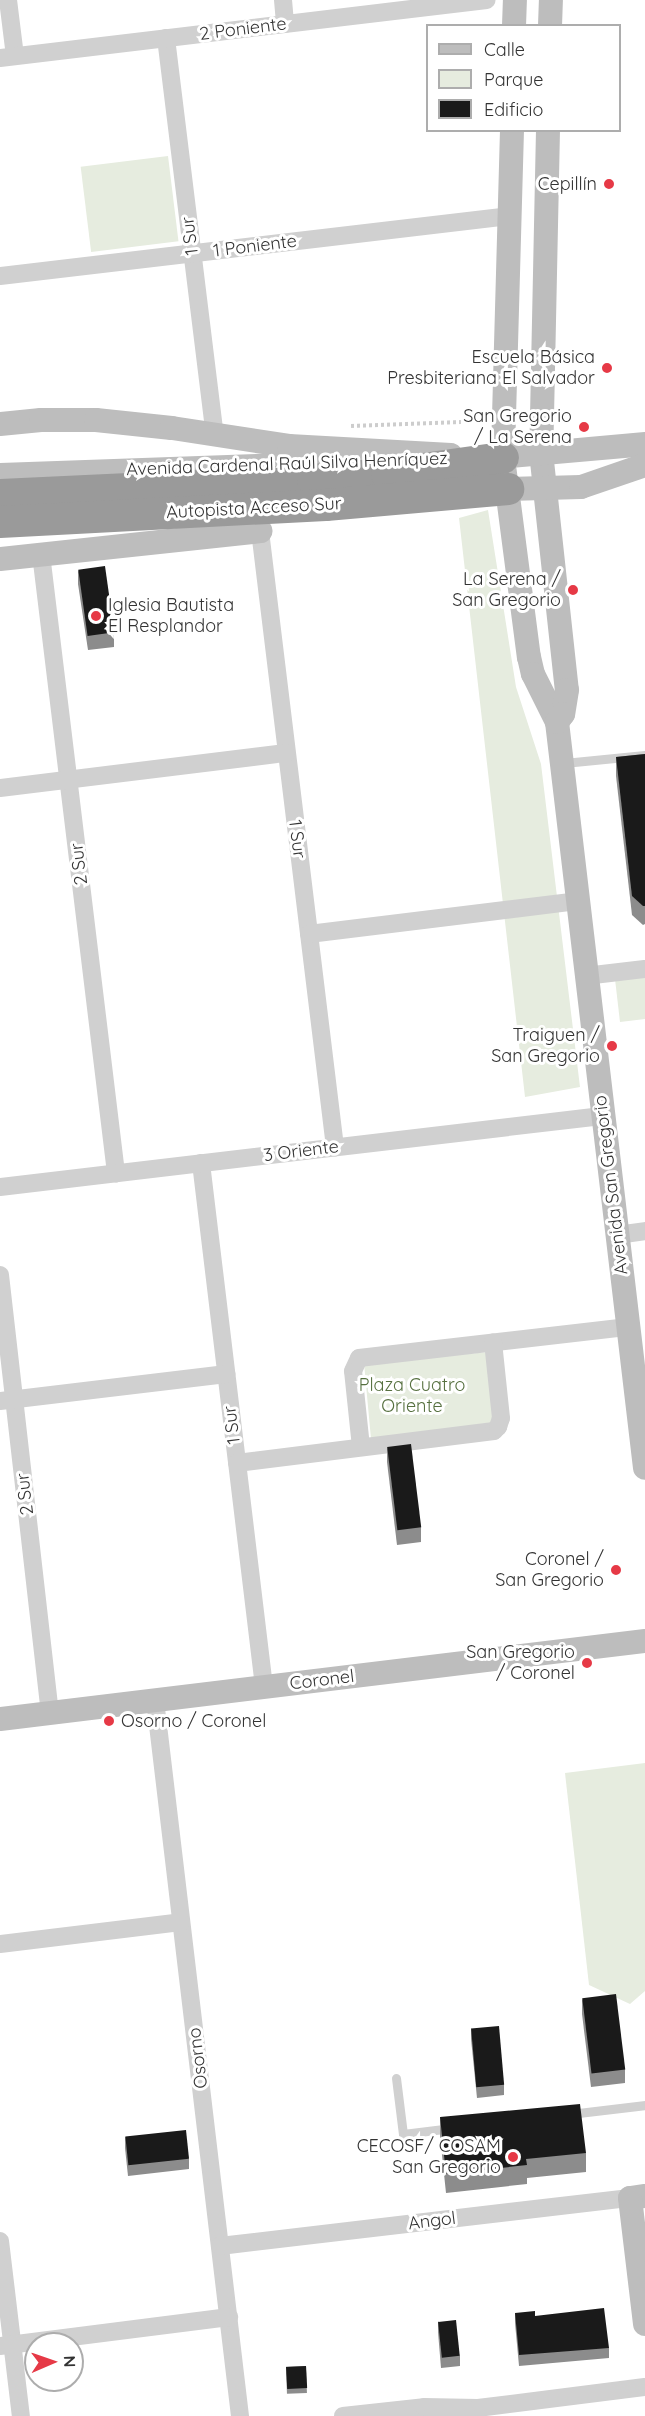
<!DOCTYPE html>
<html>
<head>
<meta charset="utf-8">
<style>
	body { margin:0 }
	#map { position:relative; width:645px; height:2416px; overflow:hidden; background:#fff; font-family:Quicksand,sans-serif }
	div>[style] { position:absolute }
	[style*='--x'] { left:calc(var(--x)*1px); top:calc(var(--y)*1px); width:calc(var(--w)*1px); rotate:calc(var(--a)*1deg) }
	.green>* { inset:0; background:#e6ecdf; transform-origin:0 0 }
	.path>* { height:4px; margin-top:-2px; transform-origin:0; background:repeating-linear-gradient(90deg,#cdcdcd 0 3px,transparent 0 6px) }
	.lane>* { height:9px; margin:-4.5px; padding:0 4.5px; transform-origin:4.5px; border-radius:4.5px; background:#d0d0d0 }
	.street>* { height:18px; margin:-9px; padding:0 9px; transform-origin:9px; border-radius:9px; background:#d0d0d0 }
	.secondary>* { height:24px; margin:-12px; padding:0 12px; transform-origin:12px; border-radius:12px; background:#bdbdbd }
	.highway>* { height:32px; margin:-16px; padding:0 16px; transform-origin:16px; border-radius:16px; background:#9a9a9a }
	.wall>* { inset:0; background:#8c8c8c; transform-origin:0 0 }
	.building>* { inset:0; background:#1a1a1a; transform-origin:0 0 }
	.dots>* { width:16px; height:16px; translate:-50% -50%; box-sizing:border-box; border:3px solid #fff; border-radius:50% }
	span { translate:-50% -50%; white-space:nowrap; text-align:center; line-height:1.15; -webkit-text-stroke:6px #fff; paint-order:stroke }
	.street-label { font-size:18px; color:#333 }
	.poi-label { font-size:18px; color:#333 }
	.right { translate:-100% -50%; text-align:right }
	.left { translate:0 -50%; text-align:left }
	.park-label { font-size:18px; color:#56703f }
	.legend { position:absolute; left:426px; top:24px; width:195px; height:108px; box-sizing:border-box; background:#fff; border:2px solid #adadad; margin:0; padding:8px 10px; list-style:none; font-size:18px; color:#333 }
	.legend li { display:flex; align-items:center; gap:12px; height:30px }
	.legend b { width:30px; border:2px solid #adadad }
	.north { position:absolute; left:24px; top:2332px; width:60px; height:60px; box-sizing:border-box; background:#fff; border:2px solid #adadad; border-radius:50%; rotate:88deg; font-size:16px; font-weight:700; line-height:24px; text-align:center; color:#333 }
	.north::after { content:''; display:block; margin:auto; width:21px; height:27px; background:#e63946; clip-path:polygon(50% 0,100% 100%,50% 72%,0 100%) }
</style>
</head>
<body>
<div id="map">
	<div class="green">
		<i style="left:168px;top:156px;width:86px;height:88px;rotate:83deg"></i>
		<i style="clip-path:polygon(488px 510px,516px 687px,541px 764px,580px 1087px,525px 1097px,459px 518px)"></i>
		<i style="clip-path:polygon(645px 976px,645px 1019px,620px 1022px,615px 979px)"></i>
		<i style="clip-path:polygon(489px 1352px,496px 1417px,489px 1425px,371px 1439px,364px 1363px)"></i>
		<i style="clip-path:polygon(645px 1763px,645px 1991px,630px 2004px,589px 1985px,565px 1773px)"></i>
	</div>
	<div class="path">
		<i style="--x:351;--y:426;--w:110;--a:-2.1"></i>
	</div>
	<div class="lane">
		<i style="--x:564;--y:763;--w:81;--a:-5.6"></i>
		<i style="--x:396;--y:2078;--w:56;--a:82.9"></i>
		<i style="--x:403;--y:2134;--w:49;--a:-7"></i>
		<i style="--x:570;--y:2114;--w:76;--a:-6.8"></i>
	</div>
	<div class="street">
		<i style="--x:8;--y:0;--w:56;--a:82.9"></i>
		<i style="--x:283;--y:0;--w:24;--a:85"></i>
		<i style="--x:166;--y:38;--w:400;--a:83"></i>
		<i style="--x:0;--y:58;--w:490;--a:-6.8"></i>
		<i style="--x:0;--y:276;--w:514;--a:-6.71"></i>
		<i style="--x:260;--y:531;--w:621;--a:83.06"></i>
		<i style="--x:41;--y:554;--w:624;--a:83.09"></i>
		<i style="--x:0;--y:788;--w:288;--a:-7"></i>
		<i style="--x:309;--y:934;--w:270;--a:-7"></i>
		<i style="--x:585;--y:976;--w:60;--a:-6.7"></i>
		<i style="--x:201;--y:1163;--w:528;--a:83.14"></i>
		<i style="--x:0;--y:1187;--w:606;--a:-6.73"></i>
		<i style="--x:617;--y:1235;--w:28;--a:-8"></i>
		<i style="--x:0;--y:1275;--w:441;--a:83.5"></i>
		<i style="--x:0;--y:1401;--w:228;--a:-6.8"></i>
		<i style="--x:361;--y:1447;--w:76;--a:-96"></i>
		<i style="--x:353;--y:1371;--w:14;--a:-65"></i>
		<i style="--x:359;--y:1358;--w:271;--a:-6.6"></i>
		<i style="--x:237;--y:1463;--w:259;--a:-7.1"></i>
		<i style="--x:494;--y:1431;--w:6;--a:-45"></i>
		<i style="--x:498;--y:1427;--w:9;--a:-72"></i>
		<i style="--x:501;--y:1418;--w:76;--a:-96"></i>
		<i style="--x:155;--y:1700;--w:721;--a:83.23"></i>
		<i style="--x:0;--y:1944;--w:182;--a:-6.9"></i>
		<i style="--x:0;--y:2241;--w:176;--a:83.2"></i>
		<i style="--x:220;--y:2246;--w:413;--a:-6.7"></i>
		<i style="--x:0;--y:2346;--w:231;--a:-7.2"></i>
		<i style="--x:343;--y:2416;--w:81;--a:-6.3"></i>
		<i style="--x:424;--y:2407;--w:54;--a:1.1"></i>
		<i style="--x:478;--y:2408;--w:168;--a:-7.2"></i>
	</div>
	<div class="secondary">
		<i style="--x:514;--y:26;--w:26;--a:-88"></i>
		<i style="--x:550;--y:26;--w:26;--a:-88"></i>
		<i style="--x:512;--y:130;--w:328;--a:91.6"></i>
		<i style="--x:503;--y:458;--w:201;--a:82.6"></i>
		<i style="--x:529;--y:657;--w:17;--a:77"></i>
		<i style="--x:533;--y:674;--w:54;--a:63.4"></i>
		<i style="--x:557;--y:722;--w:751;--a:83.27"></i>
		<i style="--x:548;--y:130;--w:322;--a:91.2"></i>
		<i style="--x:541;--y:452;--w:239;--a:83.8"></i>
		<i style="--x:567;--y:690;--w:24;--a:99"></i>
		<i style="--x:563;--y:714;--w:10;--a:127"></i>
		<i style="--x:0;--y:424;--w:41;--a:-5.6"></i>
		<i style="--x:41;--y:420;--w:55;--a:0"></i>
		<i style="--x:96;--y:420;--w:76;--a:6"></i>
		<i style="--x:172;--y:428;--w:118;--a:8.7"></i>
		<i style="--x:289;--y:446;--w:162;--a:3.2"></i>
		<i style="--x:489;--y:458;--w:157;--a:-5.1"></i>
		<i style="--x:0;--y:475;--w:364;--a:-2"></i>
		<i style="--x:508;--y:489;--w:73;--a:-1.6"></i>
		<i style="--x:581;--y:487;--w:68;--a:-19"></i>
		<i style="--x:0;--y:559;--w:262;--a:-6.1"></i>
		<i style="--x:0;--y:1719;--w:650;--a:-6.9"></i>
		<i style="--x:645;--y:2196;--w:15;--a:172"></i>
		<i style="--x:630;--y:2198;--w:127;--a:83.2"></i>
	</div>
	<div class="highway">
		<i style="--x:0;--y:495;--w:313;--a:-2.7"></i>
		<i style="--x:313;--y:480;--w:74;--a:-4.6"></i>
		<i style="--x:387;--y:474;--w:117;--a:-7.9"></i>
		<i style="--x:0;--y:522;--w:326;--a:-3"></i>
		<i style="--x:326;--y:505;--w:183;--a:-5"></i>
	</div>
	<div class="wall">
		<i style="clip-path:polygon(78px 570px,114px 632px,114px 647px,88px 650px,78px 584px)"></i>
		<i style="clip-path:polygon(645px 754px,645px 924px,643px 925px,632px 915px,616px 776px,616px 757px)"></i>
		<i style="clip-path:polygon(387px 1447px,421px 1527px,421px 1542px,397px 1545px,387px 1462px)"></i>
		<i style="clip-path:polygon(582px 1999px,625px 2069px,625px 2083px,591px 2087px,582px 2014px)"></i>
		<i style="clip-path:polygon(471px 2028px,504px 2085px,504px 2095px,477px 2098px,471px 2039px)"></i>
		<i style="clip-path:polygon(440px 2117px,586px 2153px,586px 2172px,527px 2178px,527px 2184px,446px 2193px,440px 2136px)"></i>
		<i style="clip-path:polygon(125px 2137px,189px 2159px,189px 2169px,128px 2176px,125px 2148px)"></i>
		<i style="clip-path:polygon(515px 2313px,535px 2316px,609px 2348px,609px 2358px,519px 2366px,515px 2323px)"></i>
		<i style="clip-path:polygon(438px 2321px,460px 2356px,460px 2366px,441px 2368px,438px 2332px)"></i>
		<i style="left:306px;top:2366px;width:27px;height:20px;rotate:88deg"></i>
	</div>
	<div class="building">
		<i style="left:105px;top:566px;width:67px;height:27px;rotate:82deg"></i>
		<i style="clip-path:polygon(645px 754px,645px 906px,643px 906px,632px 896px,616px 757px)"></i>
		<i style="left:411px;top:1444px;width:84px;height:24px;rotate:83deg"></i>
		<i style="left:616px;top:1994px;width:76px;height:34px;rotate:83deg"></i>
		<i style="left:499px;top:2026px;width:59px;height:28px;rotate:85deg"></i>
		<i style="clip-path:polygon(580px 2104px,586px 2153px,526px 2159px,527px 2165px,446px 2174px,440px 2117px)"></i>
		<i style="left:186px;top:2130px;width:29px;height:61px;rotate:84deg"></i>
		<i style="clip-path:polygon(604px 2308px,609px 2348px,519px 2355px,515px 2313px,535px 2311px,535px 2316px)"></i>
		<i style="left:456px;top:2320px;width:36px;height:18px;rotate:84deg"></i>
		<i style="left:306px;top:2366px;width:22px;height:20px;rotate:87deg"></i>
	</div>
	<div class="dots">
		<i style="left:609px;top:184px;background:#e63946"></i>
		<i style="left:607px;top:368px;background:#e63946"></i>
		<i style="left:584px;top:427px;background:#e63946"></i>
		<i style="left:573px;top:590px;background:#e63946"></i>
		<i style="left:96px;top:616px;background:#e63946"></i>
		<i style="left:612px;top:1046px;background:#e63946"></i>
		<i style="left:616px;top:1570px;background:#e63946"></i>
		<i style="left:587px;top:1663px;background:#e63946"></i>
		<i style="left:109px;top:1721px;background:#e63946"></i>
		<i style="left:513px;top:2157px;background:#e63946"></i>
	</div>
	<div class="street-label">
		<span style="left:243px;top:29px;rotate:-7deg">2 Poniente</span>
		<span style="left:190px;top:236px;rotate:-97deg">1 Sur</span>
		<span style="left:255px;top:246px;rotate:-7deg">1 Poniente</span>
		<span style="left:287px;top:464px;rotate:-2deg">Avenida Cardenal Raúl Silva Henríquez</span>
		<span style="left:254px;top:508px;rotate:-3deg">Autopista Acceso Sur</span>
		<span style="left:297px;top:839px;rotate:83deg">1 Sur</span>
		<span style="left:79px;top:864px;rotate:-97deg">2 Sur</span>
		<span style="left:301px;top:1151px;rotate:-7deg">3 Oriente</span>
		<span style="left:611px;top:1185px;rotate:-97deg">Avenida San Gregorio</span>
		<span style="left:232px;top:1425px;rotate:-97deg">1 Sur</span>
		<span style="left:25px;top:1494px;rotate:-97deg">2 Sur</span>
		<span style="left:322px;top:1680px;rotate:-7deg">Coronel</span>
		<span style="left:198px;top:2058px;rotate:-97deg">Osorno</span>
		<span style="left:432px;top:2221px;rotate:-7deg">Angol</span>
	</div>
	<div class="poi-label">
		<span class="right" style="left:597px;top:184px">Cepillín</span>
		<span class="right" style="left:595px;top:368px">Escuela Básica<br>Presbiteriana El Salvador</span>
		<span class="right" style="left:572px;top:427px">San Gregorio<br>/ La Serena</span>
		<span class="right" style="left:561px;top:590px">La Serena /<br>San Gregorio</span>
		<span class="left" style="left:108px;top:616px">Iglesia Bautista<br>El Resplandor</span>
		<span class="right" style="left:600px;top:1046px">Traiguen /<br>San Gregorio</span>
		<span class="right" style="left:604px;top:1570px">Coronel /<br>San Gregorio</span>
		<span class="right" style="left:575px;top:1663px">San Gregorio<br>/ Coronel</span>
		<span class="left" style="left:121px;top:1721px">Osorno / Coronel</span>
		<span class="right" style="left:501px;top:2157px">CECOSF/ COSAM<br>San Gregorio</span>
	</div>
	<div class="park-label">
		<span style="left:412px;top:1396px">Plaza Cuatro<br>Oriente</span>
	</div>
	<ul class="legend">
	<li><b style="height:8px;background:#bdbdbd"></b>Calle</li>
	<li><b style="height:16px;background:#e6ecdf"></b>Parque</li>
	<li><b style="height:16px;background:#1a1a1a"></b>Edificio</li>
	</ul>
	<div class="north">N</div>
</div>
</body>
</html>
